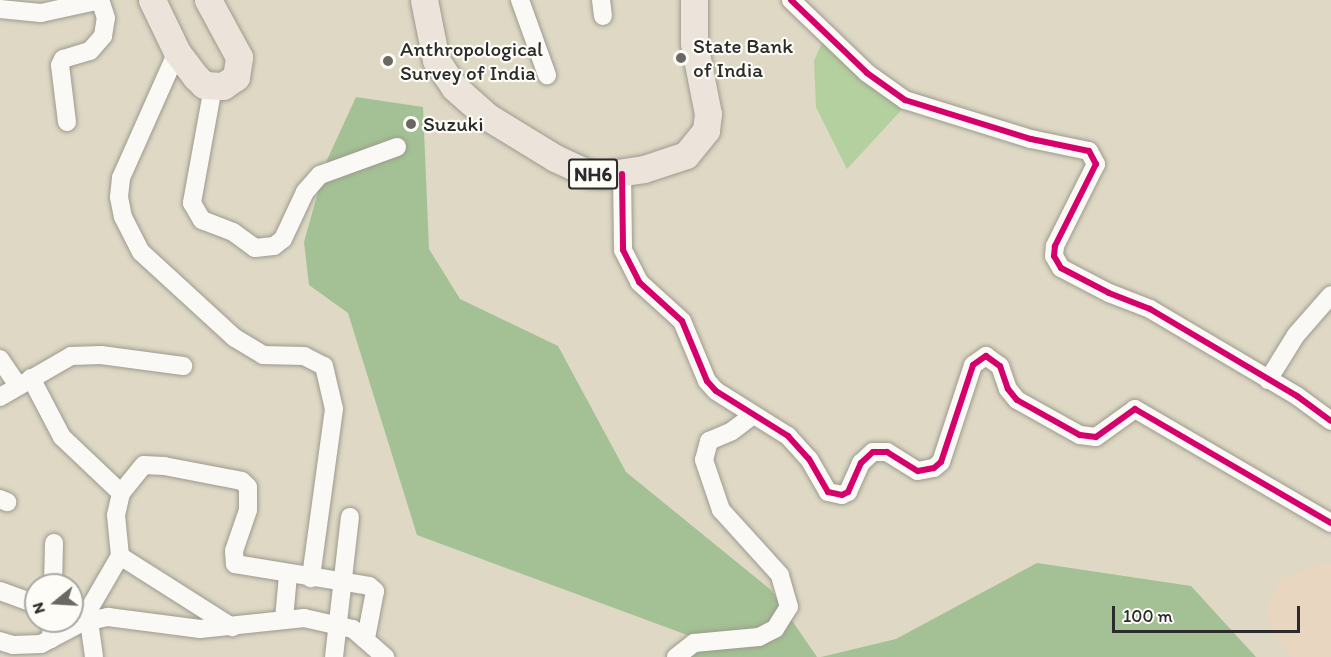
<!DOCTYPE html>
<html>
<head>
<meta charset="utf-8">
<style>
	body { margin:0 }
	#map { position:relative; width:1331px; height:657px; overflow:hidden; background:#ded8c4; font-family:Itim,sans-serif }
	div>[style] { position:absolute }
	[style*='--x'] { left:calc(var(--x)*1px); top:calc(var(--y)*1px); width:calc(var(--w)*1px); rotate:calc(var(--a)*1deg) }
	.built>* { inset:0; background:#e9d6c1 }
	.green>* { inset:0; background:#b3d09e }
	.forest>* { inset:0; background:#a3c194 }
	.roads { filter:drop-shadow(0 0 2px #9d9a8e) drop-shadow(0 0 2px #9d9a8e) }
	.minor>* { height:18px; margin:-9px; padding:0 9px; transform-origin:9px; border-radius:9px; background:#faf9f6 }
	.highway>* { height:27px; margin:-13.5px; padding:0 13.5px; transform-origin:13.5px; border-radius:13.5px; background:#ece4db }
	.cycleway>* { height:6px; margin:-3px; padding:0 3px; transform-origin:3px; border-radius:3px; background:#d6006c }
	.dots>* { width:16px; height:16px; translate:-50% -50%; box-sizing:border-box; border:3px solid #fdfcf7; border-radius:50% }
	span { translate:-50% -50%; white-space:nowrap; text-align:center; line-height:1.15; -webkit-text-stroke:4.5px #fdfcf7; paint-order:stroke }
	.shield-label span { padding:2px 4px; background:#fdfcf7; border:2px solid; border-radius:4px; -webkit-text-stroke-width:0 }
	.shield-label { font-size:20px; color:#2b2b2b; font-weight:700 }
	.poi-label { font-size:21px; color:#2b2b2b }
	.left { translate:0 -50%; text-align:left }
	.north { position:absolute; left:24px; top:573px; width:60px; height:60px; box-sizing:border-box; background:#fdfcf7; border:2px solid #a9a8a5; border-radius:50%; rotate:252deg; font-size:16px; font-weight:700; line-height:24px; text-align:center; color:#2b2b2b }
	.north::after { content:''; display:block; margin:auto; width:21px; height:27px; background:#6a6861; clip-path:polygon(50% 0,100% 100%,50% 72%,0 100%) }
	.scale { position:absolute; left:1112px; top:606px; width:188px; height:27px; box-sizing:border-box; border:3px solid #2b2b2b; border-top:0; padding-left:8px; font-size:18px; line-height:21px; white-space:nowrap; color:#2b2b2b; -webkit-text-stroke:4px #fdfcf7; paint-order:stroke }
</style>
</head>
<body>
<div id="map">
	<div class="built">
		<i style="clip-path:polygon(1321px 563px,1331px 563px,1331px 657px,1294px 657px,1274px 635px,1267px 607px,1281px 579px)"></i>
	</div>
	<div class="green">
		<i style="clip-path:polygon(825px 36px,906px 105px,847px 169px,816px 107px,814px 61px)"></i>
	</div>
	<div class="forest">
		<i style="clip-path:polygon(356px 97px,423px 107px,429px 249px,460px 299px,558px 346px,626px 472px,771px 590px,817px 657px,687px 657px,690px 636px,417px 535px,348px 313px,309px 285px,304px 242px,327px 160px)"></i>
		<i style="clip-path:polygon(1037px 563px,1191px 586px,1256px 657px,821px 657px,896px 639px)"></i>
	</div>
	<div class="roads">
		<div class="minor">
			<i style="--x:520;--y:0;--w:80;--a:70.2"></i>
			<i style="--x:601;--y:0;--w:16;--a:83"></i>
			<i style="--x:791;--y:0;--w:105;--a:43.8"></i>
			<i style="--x:867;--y:73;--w:47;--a:35.4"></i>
			<i style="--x:905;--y:100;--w:132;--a:17.2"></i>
			<i style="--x:1031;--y:139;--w:59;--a:11.7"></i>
			<i style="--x:1089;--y:151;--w:15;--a:62"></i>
			<i style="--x:1096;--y:164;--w:92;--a:116.6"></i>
			<i style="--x:1055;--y:246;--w:10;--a:96"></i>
			<i style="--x:1054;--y:256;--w:14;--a:60"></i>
			<i style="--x:1061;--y:268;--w:54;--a:27.5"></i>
			<i style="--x:1109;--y:293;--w:44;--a:21.3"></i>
			<i style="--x:1150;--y:309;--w:171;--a:30.6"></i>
			<i style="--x:1297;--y:396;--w:42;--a:36.3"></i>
			<i style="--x:0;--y:9;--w:41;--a:5.6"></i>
			<i style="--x:41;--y:13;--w:60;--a:-12.4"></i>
			<i style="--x:177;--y:52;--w:138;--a:114"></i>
			<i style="--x:121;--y:178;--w:19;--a:96"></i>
			<i style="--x:119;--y:197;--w:20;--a:79"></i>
			<i style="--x:123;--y:217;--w:39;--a:63"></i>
			<i style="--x:141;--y:252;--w:127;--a:42.5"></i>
			<i style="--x:235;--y:338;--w:33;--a:31"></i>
			<i style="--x:263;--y:355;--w:41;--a:1.4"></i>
			<i style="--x:304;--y:356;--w:22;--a:27"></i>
			<i style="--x:324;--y:366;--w:44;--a:76.9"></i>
			<i style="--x:334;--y:409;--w:171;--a:97.8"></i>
			<i style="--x:213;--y:87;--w:118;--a:100.3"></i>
			<i style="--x:192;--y:203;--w:20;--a:60"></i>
			<i style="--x:202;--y:220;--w:33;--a:21"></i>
			<i style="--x:233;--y:232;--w:27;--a:36"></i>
			<i style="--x:255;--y:248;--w:19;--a:-6"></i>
			<i style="--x:274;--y:246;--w:11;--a:-38"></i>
			<i style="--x:283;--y:239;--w:52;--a:-64.9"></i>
			<i style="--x:305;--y:192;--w:23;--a:-49"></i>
			<i style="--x:320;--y:175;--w:82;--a:-20"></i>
			<i style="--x:67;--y:122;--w:57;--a:-97"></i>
			<i style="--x:60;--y:65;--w:7;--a:-63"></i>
			<i style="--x:63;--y:59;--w:28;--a:-17"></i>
			<i style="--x:90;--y:51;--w:20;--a:-49"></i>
			<i style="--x:103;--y:36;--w:18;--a:-81"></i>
			<i style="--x:106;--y:18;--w:19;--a:-108"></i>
			<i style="--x:622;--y:174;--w:76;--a:89.2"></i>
			<i style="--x:623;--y:250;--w:36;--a:63"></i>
			<i style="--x:639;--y:282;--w:58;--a:42.2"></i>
			<i style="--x:682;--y:321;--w:65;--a:67.4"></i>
			<i style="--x:707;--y:381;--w:13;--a:48"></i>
			<i style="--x:716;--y:391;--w:85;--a:32"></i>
			<i style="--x:788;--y:436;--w:31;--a:48"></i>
			<i style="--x:809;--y:459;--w:38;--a:60"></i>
			<i style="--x:828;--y:492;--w:14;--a:12"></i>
			<i style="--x:842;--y:495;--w:7;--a:-27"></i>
			<i style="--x:848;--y:492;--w:32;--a:-66"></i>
			<i style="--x:861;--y:463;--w:16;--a:-43"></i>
			<i style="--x:873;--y:452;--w:14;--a:0"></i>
			<i style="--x:887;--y:452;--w:36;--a:32"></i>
			<i style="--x:918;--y:471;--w:16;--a:-11"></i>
			<i style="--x:934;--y:468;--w:9;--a:-41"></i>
			<i style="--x:941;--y:462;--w:102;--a:-71.7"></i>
			<i style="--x:973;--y:365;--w:16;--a:-35"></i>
			<i style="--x:986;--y:356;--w:17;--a:36"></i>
			<i style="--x:1000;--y:366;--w:24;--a:71"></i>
			<i style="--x:1008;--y:389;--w:14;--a:51"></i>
			<i style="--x:1017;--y:400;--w:72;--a:29.1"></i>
			<i style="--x:1080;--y:435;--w:16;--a:7"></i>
			<i style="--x:1096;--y:437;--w:48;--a:-35.7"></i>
			<i style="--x:1135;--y:409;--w:227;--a:30.2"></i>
			<i style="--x:0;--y:359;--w:32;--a:56"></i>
			<i style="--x:31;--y:378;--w:67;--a:62.3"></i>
			<i style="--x:62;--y:437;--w:81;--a:43.5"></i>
			<i style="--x:1268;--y:380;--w:53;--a:-58.1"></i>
			<i style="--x:1296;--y:335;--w:53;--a:-48.8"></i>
			<i style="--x:0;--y:397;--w:82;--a:-30"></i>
			<i style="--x:71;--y:356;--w:30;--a:-2"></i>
			<i style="--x:101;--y:355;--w:83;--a:7.6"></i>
			<i style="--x:0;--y:499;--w:8;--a:23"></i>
			<i style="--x:120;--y:556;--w:133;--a:32.4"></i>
			<i style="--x:53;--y:585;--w:42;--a:-88.6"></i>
			<i style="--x:0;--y:591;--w:38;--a:20"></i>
			<i style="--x:284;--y:619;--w:44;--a:-84.8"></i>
			<i style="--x:89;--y:621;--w:36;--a:82"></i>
			<i style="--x:81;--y:623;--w:78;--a:-59.8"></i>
			<i style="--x:120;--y:556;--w:41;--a:-95.6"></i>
			<i style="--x:116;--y:515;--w:23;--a:-77"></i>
			<i style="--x:121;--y:493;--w:36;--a:-51"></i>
			<i style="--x:144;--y:465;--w:20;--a:3"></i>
			<i style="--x:164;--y:466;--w:79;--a:10.9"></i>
			<i style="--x:242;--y:481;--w:8;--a:45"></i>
			<i style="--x:248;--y:487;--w:23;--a:90"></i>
			<i style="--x:248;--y:510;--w:43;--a:108.9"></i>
			<i style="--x:234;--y:551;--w:13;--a:86"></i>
			<i style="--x:235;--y:564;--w:136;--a:9.3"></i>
			<i style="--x:369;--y:586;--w:8;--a:40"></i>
			<i style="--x:375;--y:591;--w:48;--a:100.8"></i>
			<i style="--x:51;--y:639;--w:18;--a:-87"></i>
			<i style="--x:0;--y:641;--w:14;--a:17"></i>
			<i style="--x:13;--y:645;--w:28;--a:-2"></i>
			<i style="--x:41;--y:644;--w:45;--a:-27.7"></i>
			<i style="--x:81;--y:623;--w:28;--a:-13"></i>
			<i style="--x:108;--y:617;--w:93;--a:7.4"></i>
			<i style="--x:200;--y:629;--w:105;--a:-6"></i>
			<i style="--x:304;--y:618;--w:50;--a:12.7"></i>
			<i style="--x:353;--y:629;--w:43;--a:41.2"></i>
			<i style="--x:334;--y:657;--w:141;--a:-83.5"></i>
			<i style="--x:676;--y:657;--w:23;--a:-38"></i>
			<i style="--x:694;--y:643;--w:65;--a:-5.3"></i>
			<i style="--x:759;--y:637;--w:18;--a:-27"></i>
			<i style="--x:775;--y:629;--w:26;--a:-58"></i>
			<i style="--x:789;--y:607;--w:33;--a:-106"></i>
			<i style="--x:780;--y:575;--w:88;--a:-132.2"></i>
			<i style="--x:721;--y:510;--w:53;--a:-108.8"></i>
			<i style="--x:704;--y:460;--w:20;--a:-75"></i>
			<i style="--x:709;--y:441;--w:25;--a:-23"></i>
			<i style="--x:732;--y:431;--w:26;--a:-37"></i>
		</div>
		<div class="highway">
			<i style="--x:152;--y:0;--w:58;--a:64.3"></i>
			<i style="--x:177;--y:52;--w:31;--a:53"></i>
			<i style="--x:196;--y:77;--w:11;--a:45"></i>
			<i style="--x:204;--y:85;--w:19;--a:3"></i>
			<i style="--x:223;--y:86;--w:16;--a:-35"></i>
			<i style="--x:236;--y:77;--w:20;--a:-81"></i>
			<i style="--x:239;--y:57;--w:65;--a:-118.5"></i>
			<i style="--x:424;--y:0;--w:61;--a:78.7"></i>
			<i style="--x:436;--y:60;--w:32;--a:56"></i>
			<i style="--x:454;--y:87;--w:45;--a:41.4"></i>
			<i style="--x:488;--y:117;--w:79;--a:31.5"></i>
			<i style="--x:555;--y:158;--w:38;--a:25"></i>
			<i style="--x:589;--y:174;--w:15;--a:4"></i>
			<i style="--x:604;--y:175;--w:40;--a:-8.5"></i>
			<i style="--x:644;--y:169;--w:44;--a:-18.4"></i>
			<i style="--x:686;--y:155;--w:32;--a:-51"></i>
			<i style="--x:706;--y:130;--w:16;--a:-83"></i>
			<i style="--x:708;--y:114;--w:72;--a:-101.2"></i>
			<i style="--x:694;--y:43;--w:43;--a:-90"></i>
		</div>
	</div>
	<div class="cycleway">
		<i style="--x:791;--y:0;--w:105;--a:43.8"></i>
		<i style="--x:867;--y:73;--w:47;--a:35.4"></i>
		<i style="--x:905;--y:100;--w:132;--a:17.2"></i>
		<i style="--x:1031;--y:139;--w:59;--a:11.7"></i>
		<i style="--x:1089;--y:151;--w:15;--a:62"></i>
		<i style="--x:1096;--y:164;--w:92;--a:116.6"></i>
		<i style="--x:1055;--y:246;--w:10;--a:96"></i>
		<i style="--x:1054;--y:256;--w:14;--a:60"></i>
		<i style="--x:1061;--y:268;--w:54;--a:27.5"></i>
		<i style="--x:1109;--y:293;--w:44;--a:21.3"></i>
		<i style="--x:1150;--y:309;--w:171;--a:30.6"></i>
		<i style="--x:1297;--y:396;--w:42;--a:36.3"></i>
		<i style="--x:622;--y:174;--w:76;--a:89.2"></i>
		<i style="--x:623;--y:250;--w:36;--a:63"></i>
		<i style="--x:639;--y:282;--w:58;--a:42.2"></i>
		<i style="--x:682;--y:321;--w:65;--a:67.4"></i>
		<i style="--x:707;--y:381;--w:13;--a:48"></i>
		<i style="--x:716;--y:391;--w:85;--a:32"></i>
		<i style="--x:788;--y:436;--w:31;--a:48"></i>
		<i style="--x:809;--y:459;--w:38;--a:60"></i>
		<i style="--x:828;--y:492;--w:14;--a:12"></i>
		<i style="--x:842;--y:495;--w:7;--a:-27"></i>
		<i style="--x:848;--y:492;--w:32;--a:-66"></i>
		<i style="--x:861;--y:463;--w:16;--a:-43"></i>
		<i style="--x:873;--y:452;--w:14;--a:0"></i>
		<i style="--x:887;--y:452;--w:36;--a:32"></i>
		<i style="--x:918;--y:471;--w:16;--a:-11"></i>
		<i style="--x:934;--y:468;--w:9;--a:-41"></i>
		<i style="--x:941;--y:462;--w:102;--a:-71.7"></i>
		<i style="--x:973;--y:365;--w:16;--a:-35"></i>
		<i style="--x:986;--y:356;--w:17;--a:36"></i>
		<i style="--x:1000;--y:366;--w:24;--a:71"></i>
		<i style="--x:1008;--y:389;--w:14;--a:51"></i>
		<i style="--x:1017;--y:400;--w:72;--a:29.1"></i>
		<i style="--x:1080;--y:435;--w:16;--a:7"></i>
		<i style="--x:1096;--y:437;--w:48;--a:-35.7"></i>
		<i style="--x:1135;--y:409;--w:227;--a:30.2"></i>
	</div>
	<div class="dots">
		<i style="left:681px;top:58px;background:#6a6861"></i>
		<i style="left:388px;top:61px;background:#6a6861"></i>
		<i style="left:411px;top:124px;background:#6a6861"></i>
	</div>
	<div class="shield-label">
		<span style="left:593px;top:174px">NH6</span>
	</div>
	<div class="poi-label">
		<span class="left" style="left:693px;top:58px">State Bank<br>of India</span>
		<span class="left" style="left:400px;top:61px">Anthropological<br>Survey of India</span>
		<span class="left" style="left:423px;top:124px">Suzuki</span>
	</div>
	<div class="north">N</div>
	<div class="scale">100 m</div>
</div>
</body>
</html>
